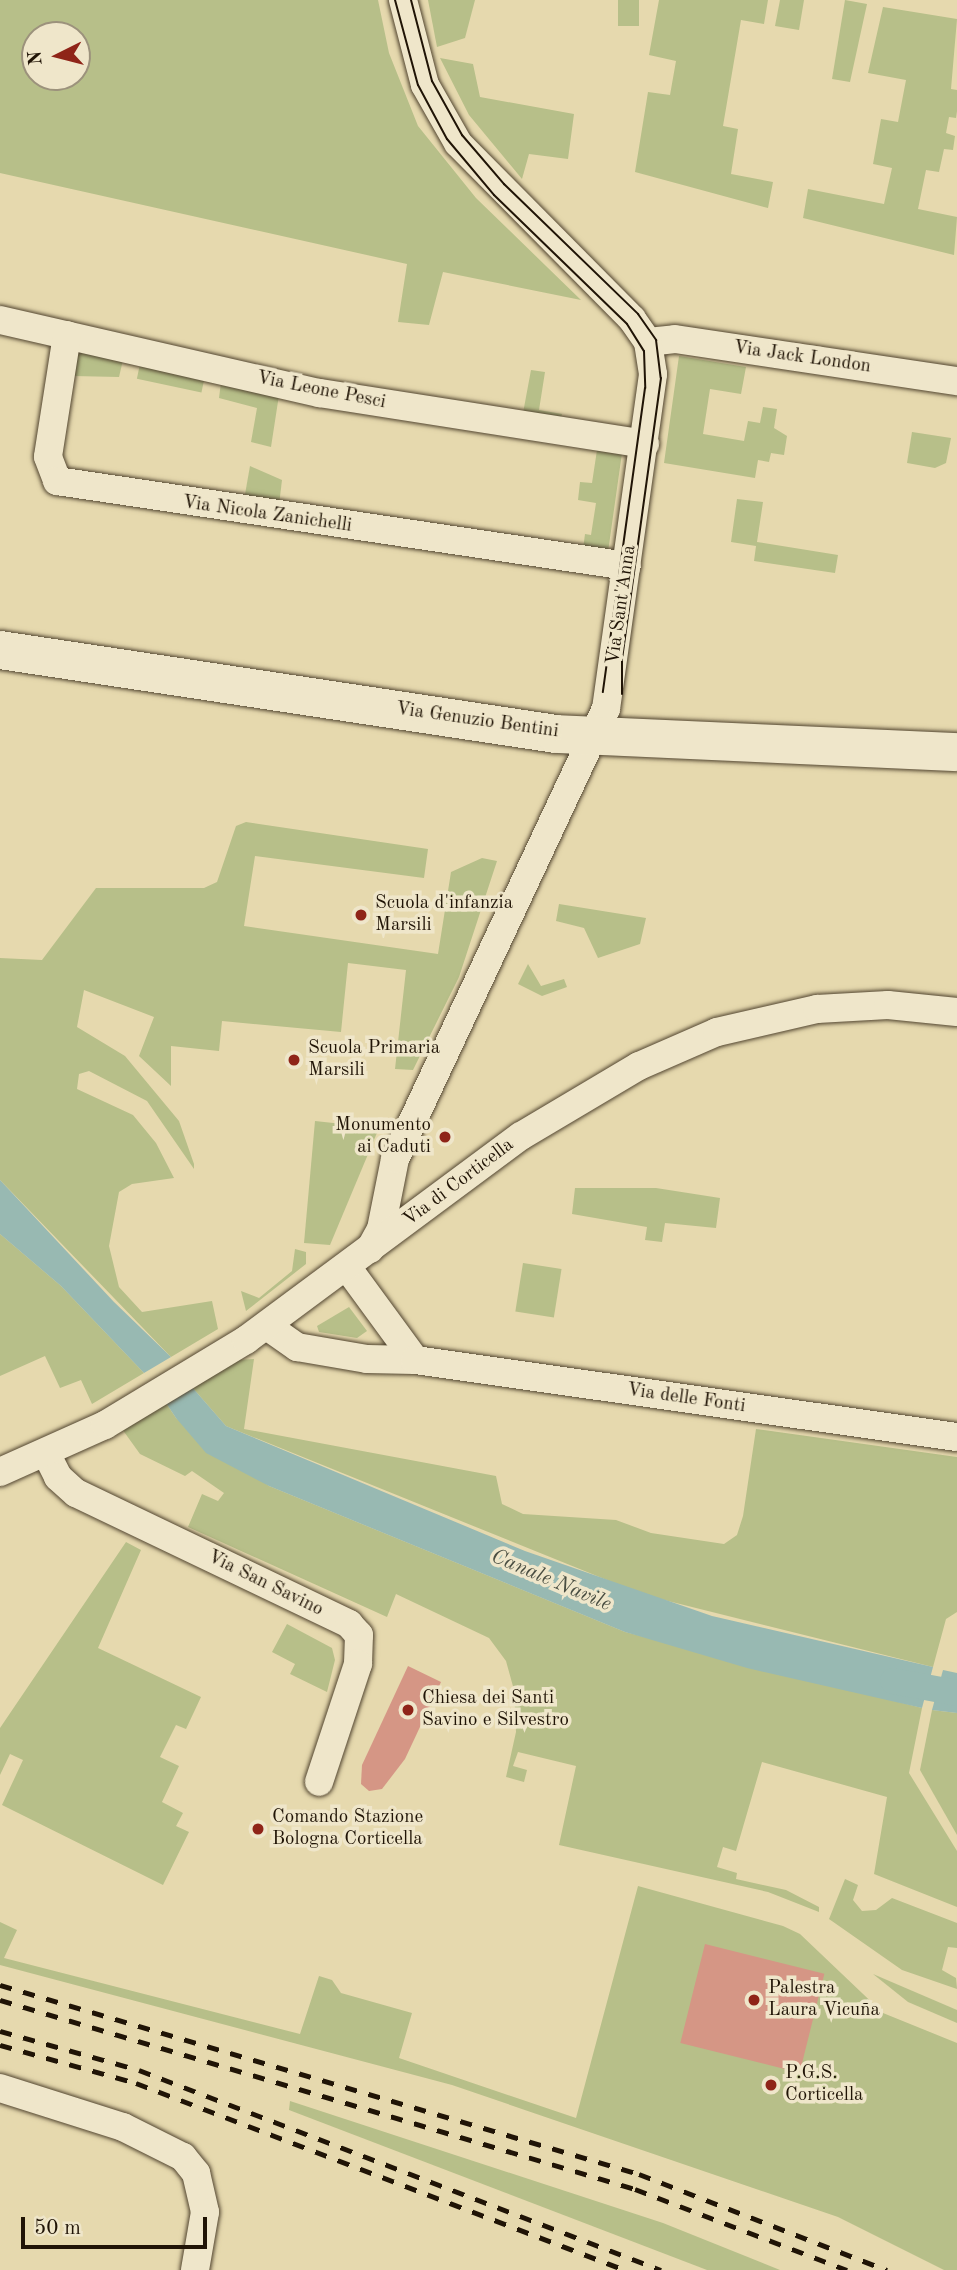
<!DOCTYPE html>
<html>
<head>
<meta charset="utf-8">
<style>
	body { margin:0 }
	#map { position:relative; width:957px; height:2270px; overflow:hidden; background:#e6d9ae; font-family:"Old Standard TT",serif }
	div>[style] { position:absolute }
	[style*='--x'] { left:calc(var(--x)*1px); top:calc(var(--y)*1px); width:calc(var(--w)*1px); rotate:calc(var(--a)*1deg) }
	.green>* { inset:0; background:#b7bf89; transform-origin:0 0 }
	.water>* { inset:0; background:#98b9b2 }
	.canal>* { height:26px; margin:-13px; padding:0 13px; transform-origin:13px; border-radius:13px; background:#98b9b2 }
	.building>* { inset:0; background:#d59685; transform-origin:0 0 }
	.roads { filter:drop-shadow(0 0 2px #524530) drop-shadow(0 0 2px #524530) }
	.street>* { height:28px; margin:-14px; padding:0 14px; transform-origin:14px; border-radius:14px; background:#efe6ca }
	.secondary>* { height:38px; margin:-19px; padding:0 19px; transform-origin:19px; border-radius:19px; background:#efe6ca }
	.tram>* { height:2px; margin:-1px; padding:0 1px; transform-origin:1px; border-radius:1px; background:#201406 }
	.rail>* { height:5px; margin-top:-2.5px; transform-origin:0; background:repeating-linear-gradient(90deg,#201406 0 12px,transparent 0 24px) }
	.dots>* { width:19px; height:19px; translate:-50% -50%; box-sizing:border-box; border:4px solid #efe6ca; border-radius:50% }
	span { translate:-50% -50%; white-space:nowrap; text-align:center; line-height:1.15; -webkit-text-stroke:7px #efe6ca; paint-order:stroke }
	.street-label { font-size:19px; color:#201406 }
	.poi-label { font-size:19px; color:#201406 }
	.left { translate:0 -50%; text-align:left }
	.right { translate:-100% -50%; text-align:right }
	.water-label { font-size:21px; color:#4a4e42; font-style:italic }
	.north { position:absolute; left:21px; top:21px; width:70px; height:70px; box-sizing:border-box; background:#efe6ca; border:2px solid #9c927c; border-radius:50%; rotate:264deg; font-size:19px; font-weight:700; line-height:28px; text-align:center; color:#201406 }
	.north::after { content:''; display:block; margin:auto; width:24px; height:32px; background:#8f2418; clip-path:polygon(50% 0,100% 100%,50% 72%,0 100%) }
	.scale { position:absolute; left:21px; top:2217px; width:186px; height:32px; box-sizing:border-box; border:4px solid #201406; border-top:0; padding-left:9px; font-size:21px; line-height:24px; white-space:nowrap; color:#201406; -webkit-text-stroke:5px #efe6ca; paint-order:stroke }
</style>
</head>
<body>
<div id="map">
	<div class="green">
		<i style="clip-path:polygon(evenodd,0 0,378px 0,389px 53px,418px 126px,476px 198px,581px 300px,443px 272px,429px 325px,398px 322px,407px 264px,0 173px,0 0,77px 35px,77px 77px,35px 77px,35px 35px,77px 35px)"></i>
		<i style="clip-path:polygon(428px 0,475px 0,465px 38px,437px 47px)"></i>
		<i style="left:618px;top:0;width:21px;height:26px"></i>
		<i style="clip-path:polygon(659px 0,768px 0,764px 24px,741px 20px,723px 126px,738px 129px,731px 174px,773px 182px,768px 208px,635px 172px,648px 92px,670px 95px,676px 61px,649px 55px)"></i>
		<i style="clip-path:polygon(780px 0,804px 0,799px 30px,775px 26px)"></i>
		<i style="clip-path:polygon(845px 0,867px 4px,850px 82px,832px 79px)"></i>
		<i style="clip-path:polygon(883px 7px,957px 19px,951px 89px,957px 90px,957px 111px,956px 118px,949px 117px,946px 133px,955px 136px,953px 150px,944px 149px,939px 172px,926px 170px,918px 209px,957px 217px,954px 255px,803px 218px,808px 189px,884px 204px,892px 168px,873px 164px,881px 119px,898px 122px,906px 80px,868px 73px)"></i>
		<i style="clip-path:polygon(440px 58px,473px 64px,480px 97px,574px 114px,568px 159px,529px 154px,522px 179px,469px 115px)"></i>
		<i style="clip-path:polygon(77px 350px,123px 360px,119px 377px,73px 376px)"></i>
		<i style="clip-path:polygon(679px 356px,746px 367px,741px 394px,710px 389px,703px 434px,744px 441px,748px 421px,760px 423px,763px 407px,777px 409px,774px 428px,787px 436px,784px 455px,771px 453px,769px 462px,758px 460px,755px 478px,664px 463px)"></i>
		<i style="left:140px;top:364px;width:66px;height:15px;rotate:12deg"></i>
		<i style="clip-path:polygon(531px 370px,545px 372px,539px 410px,562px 414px,561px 418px,523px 413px)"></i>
		<i style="clip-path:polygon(221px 382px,279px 395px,271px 447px,251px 442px,257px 408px,219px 398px)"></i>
		<i style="clip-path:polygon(912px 432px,951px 438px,946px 463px,935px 468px,907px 463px)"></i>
		<i style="clip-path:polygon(597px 450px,622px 453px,608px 552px,583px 549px,585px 534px,591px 535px,596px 503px,578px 500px,580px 482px,592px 483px)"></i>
		<i style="clip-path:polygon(250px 466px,282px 480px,279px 505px,244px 500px)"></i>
		<i style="clip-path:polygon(737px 499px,763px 502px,757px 542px,838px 555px,835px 573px,754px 561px,756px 546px,731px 542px)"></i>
		<i style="clip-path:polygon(246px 822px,428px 849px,424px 878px,255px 856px,244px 926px,438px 954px,451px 872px,482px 858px,497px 861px,459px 977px,413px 1070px,395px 1069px,406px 970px,348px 963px,341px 1032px,222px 1021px,219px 1051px,171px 1046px,171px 1086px,139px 1056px,154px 1017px,84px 990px,77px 1027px,125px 1056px,179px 1121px,194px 1164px,194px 1169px,147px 1101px,89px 1071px,79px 1074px,77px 1089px,133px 1115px,156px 1143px,174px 1178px,132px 1184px,119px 1192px,109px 1246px,119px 1287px,142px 1312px,212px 1301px,218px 1329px,171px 1357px,0 1180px,0 958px,42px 960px,96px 888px,204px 888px,217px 882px,236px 826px)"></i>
		<i style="clip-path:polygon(559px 904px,646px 918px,640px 944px,598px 958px,584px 928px,556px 921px)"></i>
		<i style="clip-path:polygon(528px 964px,541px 986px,564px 979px,567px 987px,542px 996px,518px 984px)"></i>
		<i style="clip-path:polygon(315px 1121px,379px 1128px,330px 1245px,304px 1243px)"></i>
		<i style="clip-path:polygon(575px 1188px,656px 1188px,720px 1198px,716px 1228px,665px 1223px,662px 1242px,645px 1240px,647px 1227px,572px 1214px)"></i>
		<i style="clip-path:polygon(0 1234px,61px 1286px,144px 1373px,92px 1404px,81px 1380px,60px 1388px,45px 1356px,0 1376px)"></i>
		<i style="clip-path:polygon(295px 1249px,306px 1252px,306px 1264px,246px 1311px,241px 1291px,259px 1298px,292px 1271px)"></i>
		<i style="left:523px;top:1263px;width:39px;height:49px;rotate:9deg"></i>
		<i style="clip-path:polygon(349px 1307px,367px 1331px,357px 1338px,319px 1332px,317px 1326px)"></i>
		<i style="clip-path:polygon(254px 1359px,244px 1429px,496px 1476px,502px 1504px,523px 1514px,616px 1520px,651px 1533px,724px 1544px,737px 1535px,743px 1516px,756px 1429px,957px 1457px,957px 1612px,946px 1619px,933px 1667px,644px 1595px,226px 1426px,192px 1387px,237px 1360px)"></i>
		<i style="clip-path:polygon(166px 1403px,176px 1418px,269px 1486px,625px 1632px,922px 1708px,909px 1773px,957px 1851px,957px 1907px,874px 1874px,887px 1797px,762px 1762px,736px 1851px,723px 1847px,717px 1867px,737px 1873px,736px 1879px,786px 1890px,819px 1907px,819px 1912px,768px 1892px,559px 1845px,576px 1766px,518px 1752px,513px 1766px,527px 1770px,524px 1782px,506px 1777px,516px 1732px,514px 1690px,506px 1661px,489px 1638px,396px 1594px,387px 1617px,188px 1527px,202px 1494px,218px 1501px,224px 1493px,192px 1471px,185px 1476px,140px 1454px,122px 1429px)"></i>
		<i style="clip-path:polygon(126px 1542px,141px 1550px,98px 1648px,201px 1697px,186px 1729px,176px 1725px,160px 1757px,179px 1766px,162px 1802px,183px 1813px,176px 1826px,189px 1832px,163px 1885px,2px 1805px,23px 1760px,10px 1754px,0 1775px,0 1728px)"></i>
		<i style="clip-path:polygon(287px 1624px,332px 1648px,335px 1660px,327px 1692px,290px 1674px,295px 1664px,272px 1652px)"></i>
		<i style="clip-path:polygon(932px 1710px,957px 1713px,957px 1835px,920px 1770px)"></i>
		<i style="clip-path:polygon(845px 1879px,858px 1885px,853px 1900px,862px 1911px,876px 1910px,892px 1898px,957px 1923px,957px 1948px,948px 1947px,942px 1970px,956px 1978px,957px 1989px,902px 1970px,829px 1919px)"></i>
		<i style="clip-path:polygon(638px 1886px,783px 1926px,800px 1934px,883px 2013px,957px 2043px,957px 2270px,944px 2270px,838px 2217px,452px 2085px,0 1965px,0 1922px,17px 1930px,4px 1958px,300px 2034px,319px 1976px,332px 1980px,341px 1993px,412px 2013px,399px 2058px,576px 2118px)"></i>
		<i style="clip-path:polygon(873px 1974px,957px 2010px,957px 2023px,908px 2002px)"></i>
		<i style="clip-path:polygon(290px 2101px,663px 2223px,780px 2270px,707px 2270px,289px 2110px)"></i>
	</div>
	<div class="water">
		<i style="clip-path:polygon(0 1180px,114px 1302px,171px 1357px,144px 1373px,61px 1286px,0 1234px)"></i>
		<i style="clip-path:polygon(192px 1387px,226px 1426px,525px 1551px,712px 1616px,933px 1667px,922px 1708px,747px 1668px,625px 1632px,269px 1486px,206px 1453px,176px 1418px,166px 1403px)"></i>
		<i style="clip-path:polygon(943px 1670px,957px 1673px,957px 1713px,932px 1710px)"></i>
	</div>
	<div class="canal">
		<i style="--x:893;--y:1681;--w:65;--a:10.6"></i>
	</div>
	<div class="building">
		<i style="clip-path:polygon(408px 1666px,441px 1682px,405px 1759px,382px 1789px,369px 1791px,361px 1784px,362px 1765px)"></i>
		<i style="left:705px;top:1944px;width:123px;height:102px;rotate:14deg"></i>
	</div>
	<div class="roads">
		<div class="street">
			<i style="--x:0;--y:320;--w:328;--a:12.9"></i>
			<i style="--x:320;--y:393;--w:329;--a:8.9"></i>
			<i style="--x:67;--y:335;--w:123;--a:98.9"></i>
			<i style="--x:48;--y:457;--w:26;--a:69"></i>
			<i style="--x:57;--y:481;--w:576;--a:8.48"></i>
			<i style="--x:648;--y:342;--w:27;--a:-6"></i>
			<i style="--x:675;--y:339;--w:285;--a:8.5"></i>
			<i style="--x:370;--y:1249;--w:23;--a:-61"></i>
			<i style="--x:381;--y:1229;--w:71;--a:-78.7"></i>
			<i style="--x:395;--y:1159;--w:497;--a:-64.9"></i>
			<i style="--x:606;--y:709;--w:338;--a:-82"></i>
			<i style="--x:653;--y:374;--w:32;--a:-99"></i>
			<i style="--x:648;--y:342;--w:28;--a:-125"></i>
			<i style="--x:632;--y:319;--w:247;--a:-134.7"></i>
			<i style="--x:458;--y:143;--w:67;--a:-119.6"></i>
			<i style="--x:425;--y:85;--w:88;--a:-104.5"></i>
			<i style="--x:347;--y:1267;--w:115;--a:53.8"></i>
			<i style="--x:267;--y:1326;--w:37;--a:35"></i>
			<i style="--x:297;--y:1347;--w:71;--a:9.7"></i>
			<i style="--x:367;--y:1359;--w:48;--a:1.2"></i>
			<i style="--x:415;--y:1360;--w:547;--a:8.09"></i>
			<i style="--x:46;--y:1453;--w:27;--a:63"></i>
			<i style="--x:58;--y:1477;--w:24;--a:42"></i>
			<i style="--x:76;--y:1493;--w:303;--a:25.6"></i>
			<i style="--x:349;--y:1624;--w:15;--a:48"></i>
			<i style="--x:359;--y:1635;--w:29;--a:92"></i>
			<i style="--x:358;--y:1664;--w:124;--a:108.3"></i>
			<i style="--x:0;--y:1472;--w:115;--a:-24.1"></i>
			<i style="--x:105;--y:1425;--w:165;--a:-31.1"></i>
			<i style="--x:246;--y:1340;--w:342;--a:-36.6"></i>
			<i style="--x:521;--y:1136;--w:137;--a:-30.7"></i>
			<i style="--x:639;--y:1066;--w:85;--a:-23.6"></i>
			<i style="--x:717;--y:1032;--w:103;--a:-13"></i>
			<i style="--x:817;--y:1009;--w:71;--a:-3.2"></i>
			<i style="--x:888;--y:1005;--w:69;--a:5.8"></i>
			<i style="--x:0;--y:2088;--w:129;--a:17.6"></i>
			<i style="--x:123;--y:2127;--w:67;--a:26.6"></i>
			<i style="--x:183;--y:2157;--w:21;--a:51"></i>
			<i style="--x:196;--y:2173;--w:40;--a:77"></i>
			<i style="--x:205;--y:2212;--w:59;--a:99.8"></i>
		</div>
		<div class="secondary">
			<i style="--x:0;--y:650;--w:562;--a:8.59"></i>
			<i style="--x:556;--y:734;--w:401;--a:2.6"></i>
		</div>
	</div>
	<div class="tram">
		<i style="--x:395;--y:0;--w:88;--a:74.9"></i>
		<i style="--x:418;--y:85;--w:61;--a:61.8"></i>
		<i style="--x:447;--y:139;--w:73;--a:50"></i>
		<i style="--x:494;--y:195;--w:185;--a:44.1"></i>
		<i style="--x:627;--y:324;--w:32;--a:58"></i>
		<i style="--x:644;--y:351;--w:37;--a:88"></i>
		<i style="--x:645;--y:388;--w:307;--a:97.9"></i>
		<i style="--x:411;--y:0;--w:84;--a:75.5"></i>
		<i style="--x:432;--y:81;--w:62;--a:60.9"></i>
		<i style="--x:462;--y:135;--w:65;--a:49.4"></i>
		<i style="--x:504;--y:184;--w:187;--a:44.1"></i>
		<i style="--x:638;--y:314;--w:32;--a:55"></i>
		<i style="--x:656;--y:340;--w:38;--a:83"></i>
		<i style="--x:661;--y:378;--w:283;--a:97.9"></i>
		<i style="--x:622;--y:658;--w:36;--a:90"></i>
	</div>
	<div class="rail">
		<i style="--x:0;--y:1985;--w:666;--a:16.48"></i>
		<i style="--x:639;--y:2174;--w:266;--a:21.2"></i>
		<i style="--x:0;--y:2000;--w:663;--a:16.57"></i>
		<i style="--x:635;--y:2189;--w:227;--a:20.9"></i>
		<i style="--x:0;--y:2031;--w:144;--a:15.7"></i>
		<i style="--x:139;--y:2070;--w:559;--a:20.96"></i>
		<i style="--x:0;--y:2045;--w:141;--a:15.6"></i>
		<i style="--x:136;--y:2083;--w:524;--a:20.93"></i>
	</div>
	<div class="dots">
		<i style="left:361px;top:915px;background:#8f2418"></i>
		<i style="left:294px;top:1060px;background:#8f2418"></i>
		<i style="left:445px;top:1137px;background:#8f2418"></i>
		<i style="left:408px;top:1710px;background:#8f2418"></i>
		<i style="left:258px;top:1829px;background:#8f2418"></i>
		<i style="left:754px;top:2000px;background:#8f2418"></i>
		<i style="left:771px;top:2085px;background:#8f2418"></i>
	</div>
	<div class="street-label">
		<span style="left:802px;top:358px;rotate:8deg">Via Jack London</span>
		<span style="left:321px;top:391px;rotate:11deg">Via Leone Pesci</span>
		<span style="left:267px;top:515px;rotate:8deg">Via Nicola Zanichelli</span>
		<span style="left:622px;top:605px;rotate:-82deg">Via Sant'Anna</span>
		<span style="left:477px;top:721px;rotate:8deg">Via Genuzio Bentini</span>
		<span style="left:459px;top:1183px;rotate:-37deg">Via di Corticella</span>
		<span style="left:686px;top:1399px;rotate:8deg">Via delle Fonti</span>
		<span style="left:265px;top:1584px;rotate:26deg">Via San Savino</span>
	</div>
	<div class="poi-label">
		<span class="left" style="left:375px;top:915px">Scuola d'infanzia<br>Marsili</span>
		<span class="left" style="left:308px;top:1060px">Scuola Primaria<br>Marsili</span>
		<span class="right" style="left:431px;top:1137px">Monumento<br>ai Caduti</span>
		<span class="left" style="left:422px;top:1710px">Chiesa dei Santi<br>Savino e Silvestro</span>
		<span class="left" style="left:272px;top:1829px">Comando Stazione<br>Bologna Corticella</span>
		<span class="left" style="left:768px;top:2000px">Palestra<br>Laura Vicuña</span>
		<span class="left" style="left:785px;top:2085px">P.G.S.<br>Corticella</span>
	</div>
	<div class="water-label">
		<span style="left:551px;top:1581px;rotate:23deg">Canale Navile</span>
	</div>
	<div class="north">N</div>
	<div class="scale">50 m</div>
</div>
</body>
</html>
